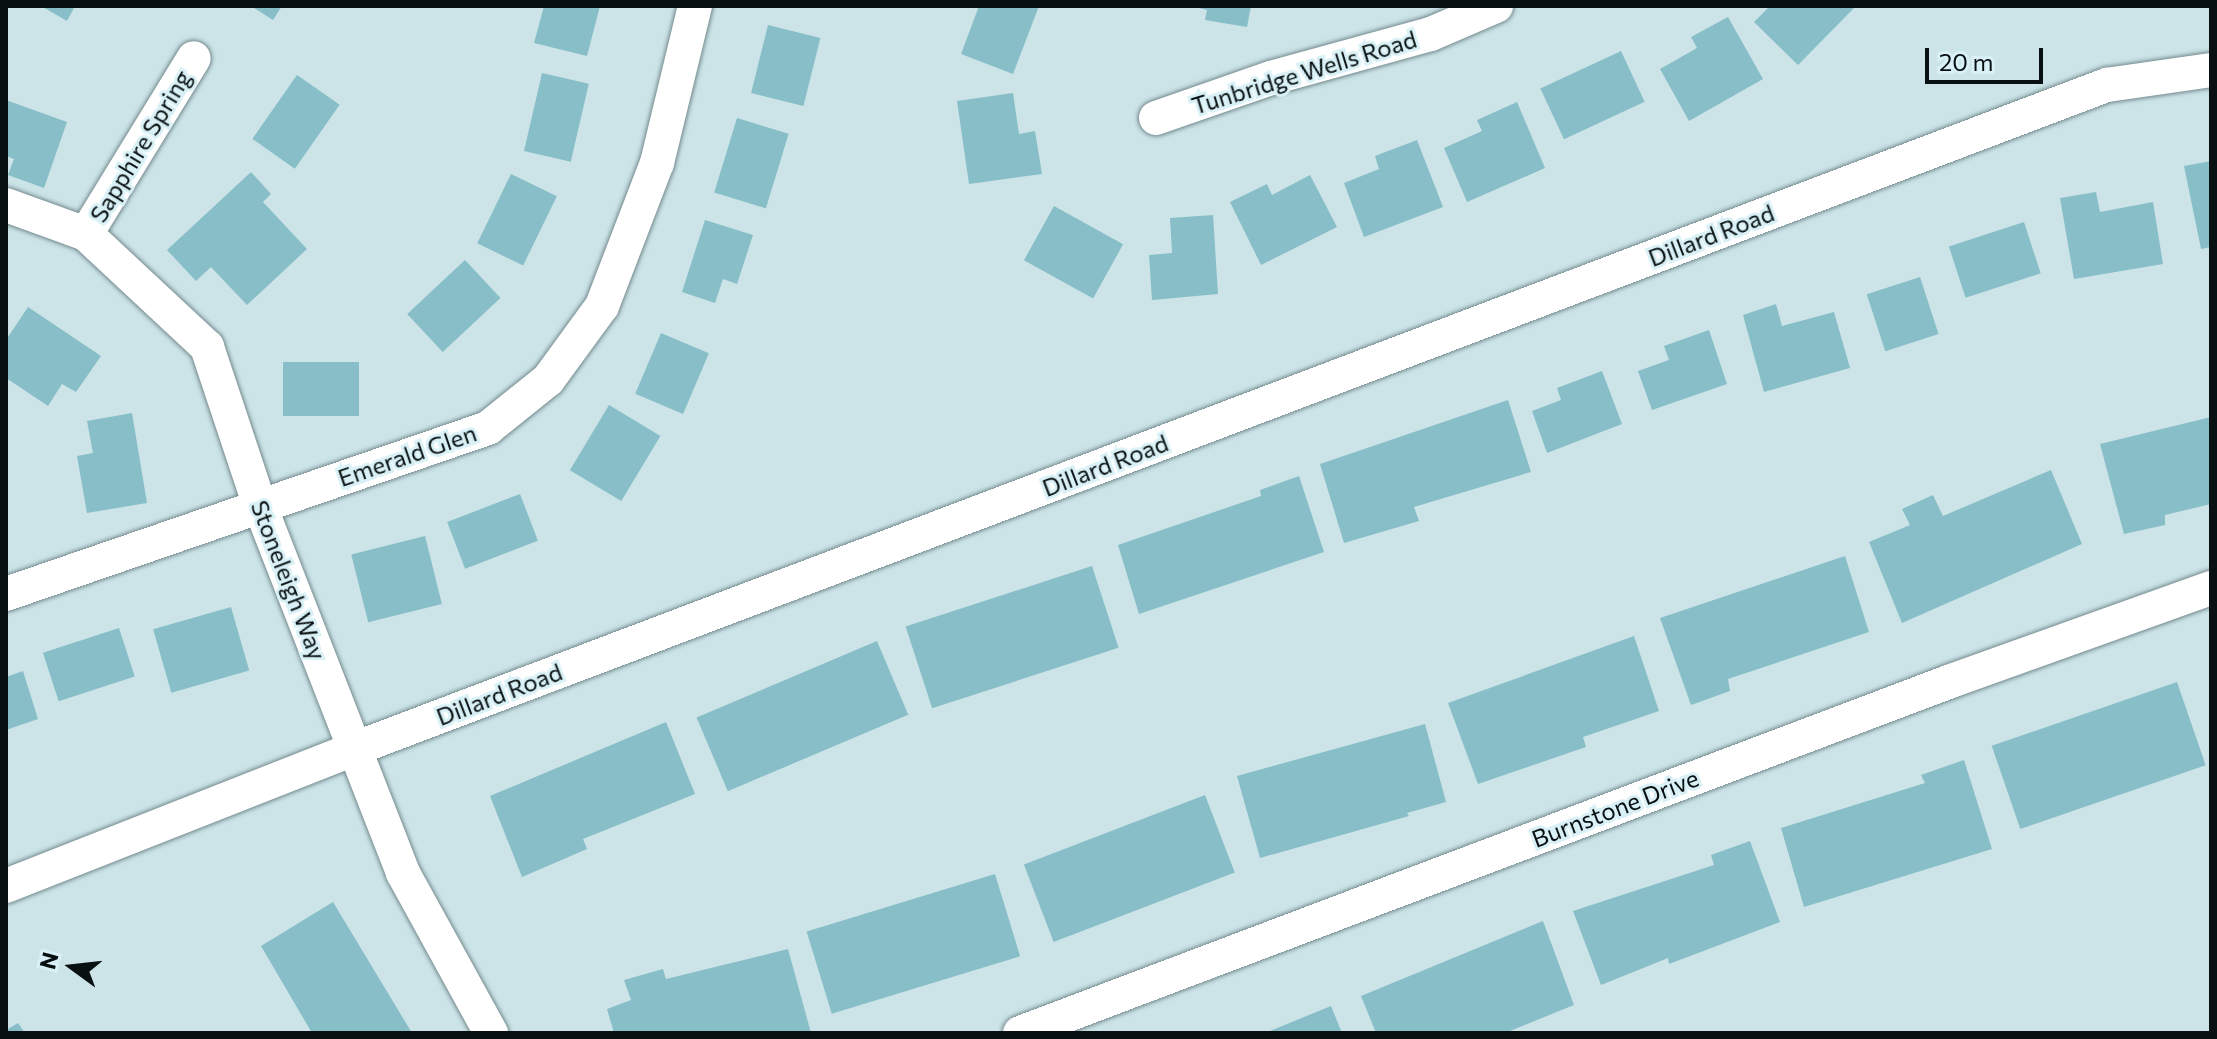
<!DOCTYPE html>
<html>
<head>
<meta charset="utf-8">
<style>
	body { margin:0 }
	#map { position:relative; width:2217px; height:1039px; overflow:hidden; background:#cce4e8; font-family:Commissioner,sans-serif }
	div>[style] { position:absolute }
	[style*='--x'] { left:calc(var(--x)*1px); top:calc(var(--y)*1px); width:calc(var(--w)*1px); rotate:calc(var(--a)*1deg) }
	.building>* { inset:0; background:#88bec7; transform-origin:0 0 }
	.roads { filter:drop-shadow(0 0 2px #748a8e) drop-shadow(0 0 2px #748a8e) }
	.street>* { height:34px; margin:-17px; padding:0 17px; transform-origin:17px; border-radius:17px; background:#fff }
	span { translate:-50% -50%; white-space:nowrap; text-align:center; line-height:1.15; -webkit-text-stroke:6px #d9f1f6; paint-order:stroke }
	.street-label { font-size:24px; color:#081011 }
	.frame { position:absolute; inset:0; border:8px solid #081011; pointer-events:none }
	.north { position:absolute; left:32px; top:927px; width:80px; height:80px; -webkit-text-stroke:6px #d9f1f6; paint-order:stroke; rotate:285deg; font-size:22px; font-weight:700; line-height:32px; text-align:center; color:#081011 }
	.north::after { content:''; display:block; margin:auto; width:28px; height:36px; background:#081011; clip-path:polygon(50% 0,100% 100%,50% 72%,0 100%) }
	.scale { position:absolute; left:1925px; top:48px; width:118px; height:36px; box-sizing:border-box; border:4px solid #081011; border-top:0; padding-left:10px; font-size:24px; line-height:28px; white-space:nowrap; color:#081011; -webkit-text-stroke:6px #d9f1f6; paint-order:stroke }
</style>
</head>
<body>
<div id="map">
	<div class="building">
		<i style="clip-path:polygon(41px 6px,75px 6px,67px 21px)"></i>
		<i style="clip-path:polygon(251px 6px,282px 6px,273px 20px)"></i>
		<i style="clip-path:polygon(544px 6px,600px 6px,587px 56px,534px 43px)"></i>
		<i style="clip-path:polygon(979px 6px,1039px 6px,1013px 74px,961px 54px)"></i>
		<i style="clip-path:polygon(1191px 6px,1251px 6px,1247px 27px,1205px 20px,1207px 10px)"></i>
		<i style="clip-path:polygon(1770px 6px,1856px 6px,1798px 65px,1754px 22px)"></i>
		<i style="clip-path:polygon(1728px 17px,1763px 79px,1689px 121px,1660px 69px,1697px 48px,1691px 37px)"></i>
		<i style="left:768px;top:25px;width:54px;height:70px;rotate:14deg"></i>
		<i style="left:1621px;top:51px;width:56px;height:89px;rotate:65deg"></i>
		<i style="left:542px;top:73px;width:48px;height:80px;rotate:13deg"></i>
		<i style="left:297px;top:75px;width:52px;height:78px;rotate:35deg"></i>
		<i style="clip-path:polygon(1013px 93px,1019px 134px,1035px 131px,1042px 174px,969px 184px,957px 101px)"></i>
		<i style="clip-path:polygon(6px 100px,67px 122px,44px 188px,8px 175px,14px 159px,6px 156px)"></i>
		<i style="clip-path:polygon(1517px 102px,1545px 168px,1467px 202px,1444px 148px,1482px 131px,1477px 120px)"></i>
		<i style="left:737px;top:118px;width:54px;height:78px;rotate:17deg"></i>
		<i style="clip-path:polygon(1417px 140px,1443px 207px,1364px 237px,1344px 183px,1379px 169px,1375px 156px)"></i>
		<i style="clip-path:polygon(2211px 161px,2211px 247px,2201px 249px,2184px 166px)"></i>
		<i style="clip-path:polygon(251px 172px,271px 194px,263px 202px,307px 249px,247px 305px,211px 267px,196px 281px,167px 250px)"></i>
		<i style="left:511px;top:174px;width:51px;height:77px;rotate:26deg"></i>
		<i style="clip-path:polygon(1310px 175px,1337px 227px,1261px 265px,1230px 202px,1267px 184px,1272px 195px)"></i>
		<i style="clip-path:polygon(2096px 192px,2100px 212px,2153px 202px,2163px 264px,2074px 279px,2060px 198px)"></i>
		<i style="left:1054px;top:206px;width:79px;height:62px;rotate:29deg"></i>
		<i style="clip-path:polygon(1213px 215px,1218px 294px,1152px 300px,1149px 255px,1172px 253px,1170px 218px)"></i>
		<i style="clip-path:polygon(705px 220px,753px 235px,737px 284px,723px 279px,715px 303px,682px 292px)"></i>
		<i style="left:2024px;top:222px;width:54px;height:79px;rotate:72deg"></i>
		<i style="left:465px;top:260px;width:52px;height:79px;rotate:47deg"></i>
		<i style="left:1920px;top:277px;width:60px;height:56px;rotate:72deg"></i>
		<i style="clip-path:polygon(1776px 304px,1782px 326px,1834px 312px,1850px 368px,1764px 392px,1743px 315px)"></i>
		<i style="clip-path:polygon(28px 307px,101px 356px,76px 392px,62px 384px,48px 406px,6px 378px,6px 340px)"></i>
		<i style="clip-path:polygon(1709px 330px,1727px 384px,1652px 410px,1638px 371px,1669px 360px,1664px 346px)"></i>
		<i style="left:661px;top:333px;width:52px;height:66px;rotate:23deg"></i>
		<i style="left:359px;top:362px;width:54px;height:76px;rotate:90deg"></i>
		<i style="clip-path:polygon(1602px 371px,1622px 424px,1547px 453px,1532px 411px,1561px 400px,1557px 388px)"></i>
		<i style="clip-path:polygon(1508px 400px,1531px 472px,1414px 507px,1419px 521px,1344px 543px,1320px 464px)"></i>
		<i style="left:609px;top:405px;width:60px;height:76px;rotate:31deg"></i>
		<i style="clip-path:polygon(132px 413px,147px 503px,87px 513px,77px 456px,93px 453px,87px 421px)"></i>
		<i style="clip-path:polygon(2211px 417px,2211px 504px,2165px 515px,2165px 525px,2124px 534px,2100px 444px)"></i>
		<i style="clip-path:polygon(2051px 470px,2082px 544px,1902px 623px,1869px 542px,1910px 525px,1902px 509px,1933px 495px,1943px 516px)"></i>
		<i style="clip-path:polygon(1299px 476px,1324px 552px,1139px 614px,1118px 545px,1261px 496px,1260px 490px)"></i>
		<i style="left:520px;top:494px;width:50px;height:78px;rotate:69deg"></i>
		<i style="left:425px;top:536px;width:70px;height:76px;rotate:76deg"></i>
		<i style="clip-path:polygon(1845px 556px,1869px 632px,1728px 679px,1730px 691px,1691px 705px,1660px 618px)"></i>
		<i style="left:1092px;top:566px;width:86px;height:196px;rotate:72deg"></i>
		<i style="left:231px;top:607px;width:66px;height:81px;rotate:74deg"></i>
		<i style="left:119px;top:628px;width:51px;height:80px;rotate:72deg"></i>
		<i style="clip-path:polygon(1634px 636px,1659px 711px,1583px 737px,1586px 747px,1478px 784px,1448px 703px)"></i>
		<i style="left:877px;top:641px;width:80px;height:196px;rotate:67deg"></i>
		<i style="clip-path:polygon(23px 671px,38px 719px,6px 730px,6px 677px)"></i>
		<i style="left:2177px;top:682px;width:88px;height:196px;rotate:71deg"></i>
		<i style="clip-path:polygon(666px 722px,695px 794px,583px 839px,587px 849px,522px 877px,490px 796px)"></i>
		<i style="clip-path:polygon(1425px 724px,1446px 802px,1407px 813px,1409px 816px,1260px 858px,1237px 776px)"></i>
		<i style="clip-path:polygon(1964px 760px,1992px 849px,1804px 907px,1781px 828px,1925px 783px,1921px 775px)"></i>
		<i style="left:1205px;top:795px;width:83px;height:194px;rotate:69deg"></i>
		<i style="clip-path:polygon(1750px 841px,1780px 922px,1669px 964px,1668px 958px,1601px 985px,1573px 911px,1714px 865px,1711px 855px)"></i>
		<i style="left:995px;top:874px;width:86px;height:197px;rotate:73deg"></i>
		<i style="clip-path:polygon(333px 902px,412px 1033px,312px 1033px,261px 946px)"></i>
		<i style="clip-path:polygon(1543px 921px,1574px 1005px,1505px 1033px,1376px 1033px,1361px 996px)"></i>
		<i style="clip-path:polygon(788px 949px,811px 1033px,614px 1033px,607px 1009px,631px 1000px,624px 980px,663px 969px,666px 979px)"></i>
		<i style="clip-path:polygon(1331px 1006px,1342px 1033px,1265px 1033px)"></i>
		<i style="clip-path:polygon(18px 1023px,25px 1033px,6px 1033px,6px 1030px)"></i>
	</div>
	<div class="roads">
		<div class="street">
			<i style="--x:1156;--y:118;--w:122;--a:-19.2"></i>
			<i style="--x:1271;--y:78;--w:166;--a:-15.4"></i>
			<i style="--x:1431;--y:34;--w:71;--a:-23.3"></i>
			<i style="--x:6;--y:205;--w:85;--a:19.9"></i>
			<i style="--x:86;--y:234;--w:166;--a:43"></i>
			<i style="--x:207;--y:347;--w:168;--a:71.6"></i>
			<i style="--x:260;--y:506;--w:394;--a:68.7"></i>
			<i style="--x:403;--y:873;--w:183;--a:61.2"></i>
			<i style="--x:86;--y:234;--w:206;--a:-58.5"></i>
			<i style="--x:6;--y:594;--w:510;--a:-19"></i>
			<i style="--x:488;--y:428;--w:77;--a:-38.7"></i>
			<i style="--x:548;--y:380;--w:92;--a:-53.9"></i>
			<i style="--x:602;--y:306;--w:153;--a:-69"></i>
			<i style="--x:657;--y:163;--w:162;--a:-76.4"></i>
			<i style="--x:6;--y:886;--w:374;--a:-21.5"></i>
			<i style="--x:354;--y:749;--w:1875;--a:-20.75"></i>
			<i style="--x:2107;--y:85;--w:105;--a:-8.2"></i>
			<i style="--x:1020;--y:1033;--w:995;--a:-20.71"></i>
			<i style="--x:1951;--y:681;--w:276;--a:-19.7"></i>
		</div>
	</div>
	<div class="street-label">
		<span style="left:1304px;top:72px;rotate:-17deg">Tunbridge Wells Road</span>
		<span style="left:140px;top:146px;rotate:-59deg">Sapphire Spring</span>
		<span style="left:1711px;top:235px;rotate:-21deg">Dillard Road</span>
		<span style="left:407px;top:455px;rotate:-19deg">Emerald Glen</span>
		<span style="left:1105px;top:465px;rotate:-21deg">Dillard Road</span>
		<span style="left:289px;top:580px;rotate:69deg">Stoneleigh Way</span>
		<span style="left:499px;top:694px;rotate:-21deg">Dillard Road</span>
		<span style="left:1615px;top:808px;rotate:-21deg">Burnstone Drive</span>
	</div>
	<div class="frame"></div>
	<div class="north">N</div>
	<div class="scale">20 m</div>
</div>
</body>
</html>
